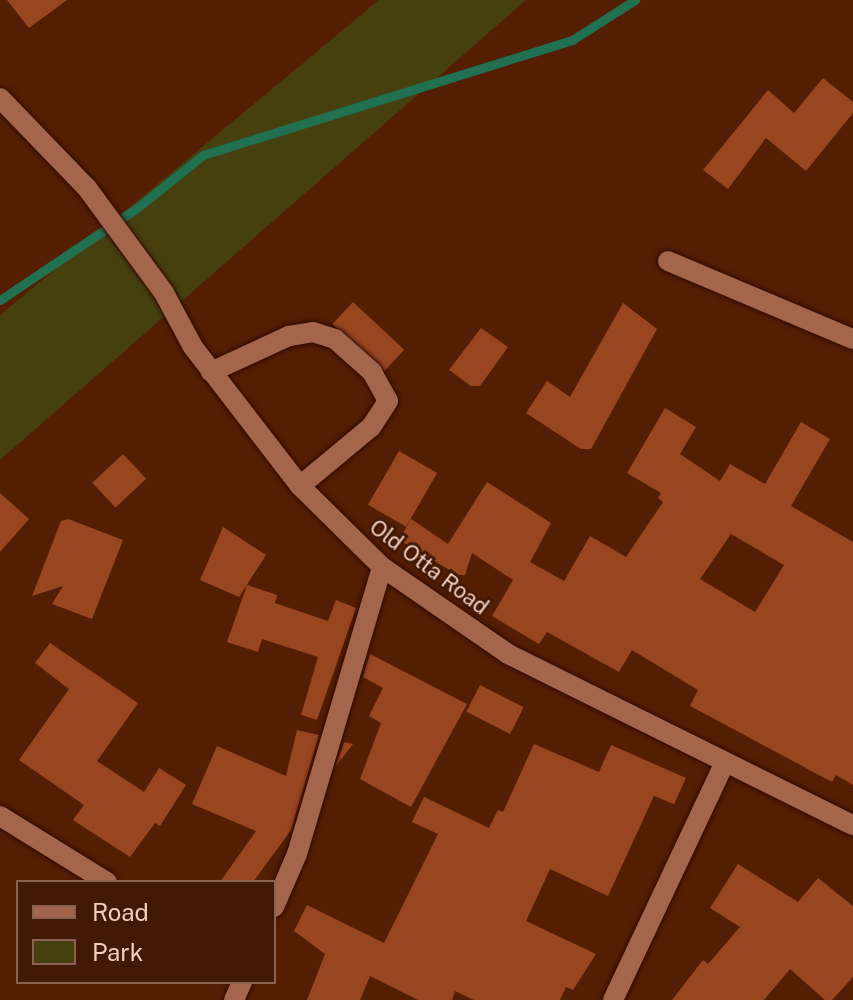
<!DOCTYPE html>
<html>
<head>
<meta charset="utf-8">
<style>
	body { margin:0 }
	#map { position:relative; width:853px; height:1000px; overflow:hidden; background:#541e04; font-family:"Public Sans",sans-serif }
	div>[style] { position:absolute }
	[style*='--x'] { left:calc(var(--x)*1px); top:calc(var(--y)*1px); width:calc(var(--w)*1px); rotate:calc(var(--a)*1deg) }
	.green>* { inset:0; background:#46400f }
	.stream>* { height:9px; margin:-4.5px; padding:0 4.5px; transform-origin:4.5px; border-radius:4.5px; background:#207051 }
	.building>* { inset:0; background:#984620; transform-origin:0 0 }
	.roads { filter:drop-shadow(0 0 2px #320a00) drop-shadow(0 0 2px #320a00) }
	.minor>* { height:20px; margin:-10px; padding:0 10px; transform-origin:10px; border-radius:10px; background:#a3664d }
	span { translate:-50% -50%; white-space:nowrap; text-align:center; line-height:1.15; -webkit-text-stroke:6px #421906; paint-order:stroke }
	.street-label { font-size:22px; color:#f0cdbf }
	.legend { position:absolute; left:16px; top:880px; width:260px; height:104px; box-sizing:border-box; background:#421906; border:2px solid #886150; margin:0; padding:10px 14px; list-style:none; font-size:24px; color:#f0cdbf }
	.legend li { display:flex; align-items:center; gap:16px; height:40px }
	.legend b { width:40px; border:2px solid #886150 }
</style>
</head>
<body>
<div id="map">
	<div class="green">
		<i style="clip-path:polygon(379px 0,526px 0,0 460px,0 315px)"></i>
	</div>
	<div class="stream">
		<i style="--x:0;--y:300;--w:165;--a:-33.9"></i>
		<i style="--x:137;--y:208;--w:85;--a:-38.8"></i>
		<i style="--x:203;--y:155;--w:387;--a:-17.3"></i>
		<i style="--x:572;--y:40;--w:75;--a:-32.4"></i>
	</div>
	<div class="building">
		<i style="clip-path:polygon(7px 0,67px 0,29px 28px)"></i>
		<i style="clip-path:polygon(823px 78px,853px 102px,853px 113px,806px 171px,766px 138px,728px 189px,703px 170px,768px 90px,794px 113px)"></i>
		<i style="left:353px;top:302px;width:70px;height:30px;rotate:43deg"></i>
		<i style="clip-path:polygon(623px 303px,657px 329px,591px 449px,581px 449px,526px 413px,547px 381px,570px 397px)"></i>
		<i style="clip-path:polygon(481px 328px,508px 347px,480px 386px,471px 386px,449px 370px)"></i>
		<i style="clip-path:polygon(evenodd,665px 408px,696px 427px,680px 454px,720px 481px,730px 464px,765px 484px,801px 422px,830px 439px,791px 506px,853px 542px,853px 785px,836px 775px,832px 782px,690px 706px,698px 690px,632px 650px,619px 672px,547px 632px,539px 644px,492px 616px,513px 580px,472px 553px,465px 575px,458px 575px,399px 540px,411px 519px,448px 544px,487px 482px,551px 523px,530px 562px,564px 581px,590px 536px,626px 557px,663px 502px,658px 498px,661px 493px,627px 473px,665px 408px,731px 534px,784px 565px,755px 612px,700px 579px,731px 534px)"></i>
		<i style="left:399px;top:451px;width:44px;height:62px;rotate:30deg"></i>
		<i style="left:123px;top:454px;width:34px;height:42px;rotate:47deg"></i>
		<i style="clip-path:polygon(0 493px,29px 519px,0 552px)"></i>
		<i style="clip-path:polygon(68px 519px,123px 540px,92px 619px,52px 604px,63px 586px,32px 596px,61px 521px)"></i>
		<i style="clip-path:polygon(223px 527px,266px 555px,239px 597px,200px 580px)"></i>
		<i style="clip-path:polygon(247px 585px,277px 595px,275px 603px,328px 621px,336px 600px,356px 608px,317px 720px,301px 715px,318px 657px,262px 639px,258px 652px,227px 642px)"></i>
		<i style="clip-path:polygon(50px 643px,138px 703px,97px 761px,144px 792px,159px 768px,186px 785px,160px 826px,155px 823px,130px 857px,73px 820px,84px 805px,19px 760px,69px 689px,35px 663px)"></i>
		<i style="clip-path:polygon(370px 654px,467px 704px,411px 807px,360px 779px,381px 723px,369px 716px,383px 688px,363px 677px)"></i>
		<i style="left:480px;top:685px;width:49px;height:30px;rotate:27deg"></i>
		<i style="clip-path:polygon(297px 730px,319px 735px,291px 830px,253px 882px,220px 882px,256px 831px,192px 804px,217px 746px,286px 776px)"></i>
		<i style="clip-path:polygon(344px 742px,353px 744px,336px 766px)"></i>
		<i style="clip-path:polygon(534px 744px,599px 772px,611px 745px,686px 778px,674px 804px,654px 796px,608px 896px,550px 869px,526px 921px,596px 954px,573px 990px,566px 987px,560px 1000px,474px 1000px,455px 991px,452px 1000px,418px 1000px,370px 976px,360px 1000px,307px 1000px,325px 954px,294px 931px,307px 905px,384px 943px,438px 834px,412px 822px,424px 797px,489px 828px,498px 810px,503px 812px)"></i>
		<i style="clip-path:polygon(738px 864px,798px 902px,818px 878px,853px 906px,853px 977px,832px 1000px,825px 1000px,790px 969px,764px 1000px,672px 1000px,703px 960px,708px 964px,740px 927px,710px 908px)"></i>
	</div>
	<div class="roads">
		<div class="minor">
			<i style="--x:0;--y:98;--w:125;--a:46"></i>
			<i style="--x:87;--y:188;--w:130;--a:53.7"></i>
			<i style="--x:164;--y:293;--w:61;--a:61.8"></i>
			<i style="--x:193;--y:347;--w:175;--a:52.4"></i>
			<i style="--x:300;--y:486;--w:115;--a:44.6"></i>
			<i style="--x:382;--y:567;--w:153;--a:34.6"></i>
			<i style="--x:508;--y:654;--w:385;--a:26.4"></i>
			<i style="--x:668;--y:261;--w:201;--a:22.9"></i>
			<i style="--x:211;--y:372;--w:86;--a:-24.8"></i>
			<i style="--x:289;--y:336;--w:24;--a:-9"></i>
			<i style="--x:313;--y:332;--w:23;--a:18"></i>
			<i style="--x:335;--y:339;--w:50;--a:41.7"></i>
			<i style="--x:372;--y:372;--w:33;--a:61"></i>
			<i style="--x:388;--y:401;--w:31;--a:123"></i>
			<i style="--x:371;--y:427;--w:92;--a:140.3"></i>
			<i style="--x:0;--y:816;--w:126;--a:31.7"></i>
			<i style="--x:274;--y:907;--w:58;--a:-66.5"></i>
			<i style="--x:297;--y:854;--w:299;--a:-73.5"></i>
			<i style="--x:234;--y:1000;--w:20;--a:-66"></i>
			<i style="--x:613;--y:1000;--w:263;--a:-64.8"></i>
		</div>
	</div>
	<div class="street-label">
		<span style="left:429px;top:567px;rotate:37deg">Old Otta Road</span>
	</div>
	<ul class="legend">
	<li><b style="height:10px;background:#a3664d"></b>Road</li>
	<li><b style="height:22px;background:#46400f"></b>Park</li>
	</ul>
</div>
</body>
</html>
